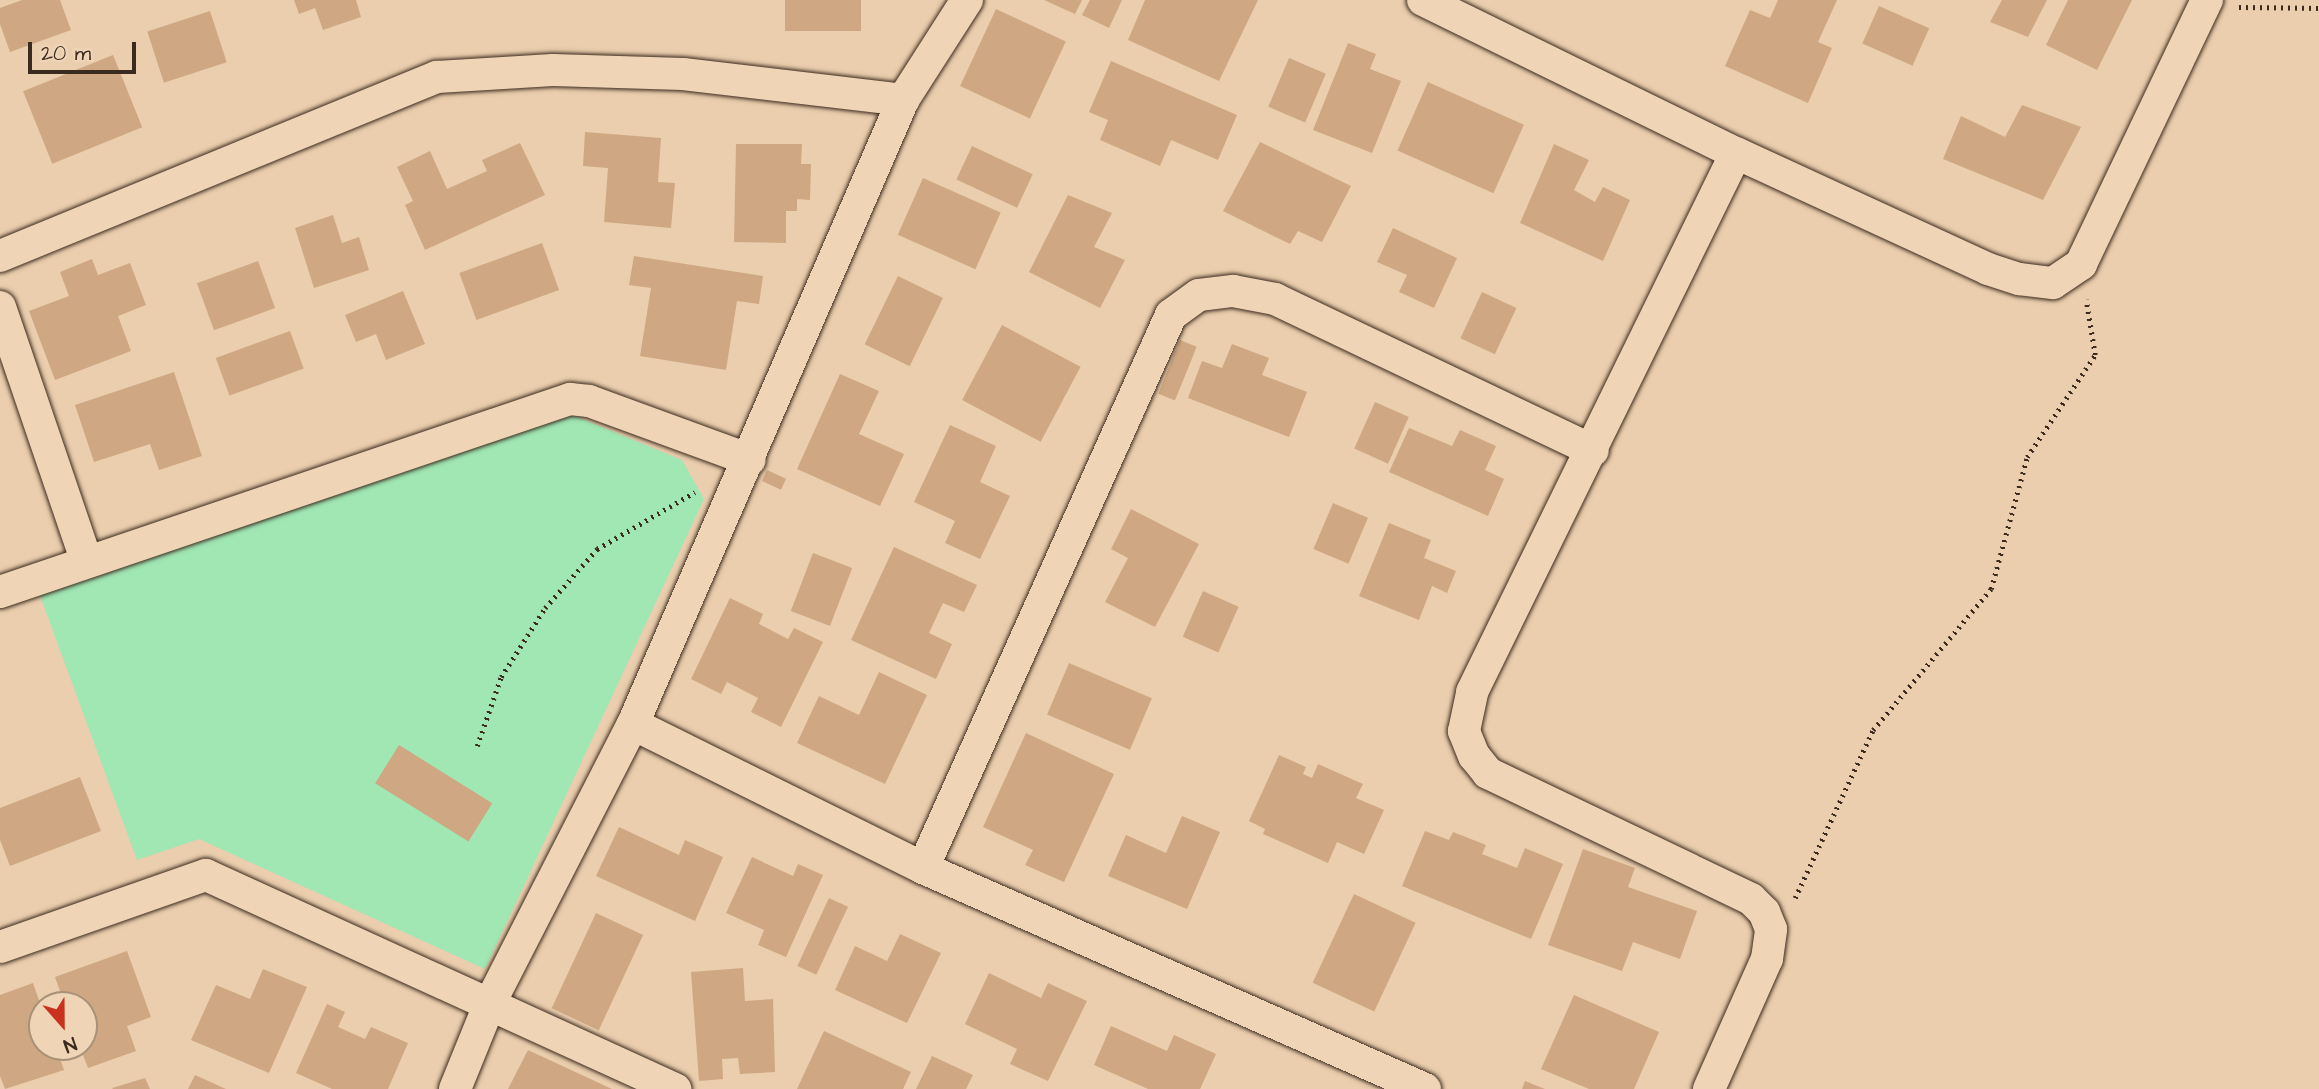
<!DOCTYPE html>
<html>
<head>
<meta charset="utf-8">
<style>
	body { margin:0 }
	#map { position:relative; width:2319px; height:1089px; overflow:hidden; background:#eacead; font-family:"Architects Daughter",sans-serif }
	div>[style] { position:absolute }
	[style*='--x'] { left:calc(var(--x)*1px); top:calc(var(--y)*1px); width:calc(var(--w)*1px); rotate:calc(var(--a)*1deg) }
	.green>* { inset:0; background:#a0e7b4 }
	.building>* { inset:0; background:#cfa883; transform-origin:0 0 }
	.path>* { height:4.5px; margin-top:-2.25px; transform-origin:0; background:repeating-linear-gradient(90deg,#3b2a1e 0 2px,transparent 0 7px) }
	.roads { filter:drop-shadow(0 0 2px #3b2a1e) drop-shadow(0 0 2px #3b2a1e) }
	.minor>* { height:32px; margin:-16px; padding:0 16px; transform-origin:16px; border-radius:16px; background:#efd5b6 }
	span { translate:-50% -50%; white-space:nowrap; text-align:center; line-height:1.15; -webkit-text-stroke:5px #efd5b6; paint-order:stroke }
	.north { position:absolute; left:28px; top:991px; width:70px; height:70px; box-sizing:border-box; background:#efd5b6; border:2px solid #a79179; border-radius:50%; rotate:159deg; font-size:19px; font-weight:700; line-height:28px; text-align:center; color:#3b2a1e }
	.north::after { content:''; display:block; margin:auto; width:24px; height:32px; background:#c8321e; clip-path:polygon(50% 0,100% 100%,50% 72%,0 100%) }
	.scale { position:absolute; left:28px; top:42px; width:108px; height:32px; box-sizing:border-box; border:4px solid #3b2a1e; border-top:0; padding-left:9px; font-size:21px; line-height:24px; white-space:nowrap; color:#3b2a1e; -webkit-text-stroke:5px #efd5b6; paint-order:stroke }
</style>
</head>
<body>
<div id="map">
	<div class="green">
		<i style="clip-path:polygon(568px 413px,682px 460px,704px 499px,485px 969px,199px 839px,137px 860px,39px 593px)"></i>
	</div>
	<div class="building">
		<i style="clip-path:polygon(22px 0,60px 0,71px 30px,10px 52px,0 24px,0 8px)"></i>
		<i style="clip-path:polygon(294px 0,356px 0,361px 17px,323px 30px,315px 8px,299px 14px)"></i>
		<i style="left:785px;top:0;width:76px;height:31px"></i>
		<i style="clip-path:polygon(1044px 0,1082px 0,1075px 14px)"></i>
		<i style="clip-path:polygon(1090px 0,1122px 0,1109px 28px,1082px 15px)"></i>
		<i style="clip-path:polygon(1145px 0,1258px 0,1219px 81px,1128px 40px)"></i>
		<i style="clip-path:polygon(1778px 0,1837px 0,1818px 42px,1832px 48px,1808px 103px,1725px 66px,1750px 10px,1770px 18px)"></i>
		<i style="clip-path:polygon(2002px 0,2047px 0,2028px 37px,1990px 22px)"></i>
		<i style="clip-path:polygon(2068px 0,2132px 0,2097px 70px,2046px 45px)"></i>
		<i style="left:1879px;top:6px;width:55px;height:41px;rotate:24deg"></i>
		<i style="left:996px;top:9px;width:77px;height:85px;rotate:25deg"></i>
		<i style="left:210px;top:11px;width:54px;height:66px;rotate:72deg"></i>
		<i style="clip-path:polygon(1348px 43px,1376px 54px,1370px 69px,1401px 81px,1372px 153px,1313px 130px)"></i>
		<i style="left:113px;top:55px;width:78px;height:97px;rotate:68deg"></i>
		<i style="left:1289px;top:58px;width:40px;height:53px;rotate:23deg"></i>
		<i style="clip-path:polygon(1111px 61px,1237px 115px,1218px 160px,1171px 140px,1160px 166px,1100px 140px,1108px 120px,1089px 112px)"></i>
		<i style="left:1428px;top:82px;width:105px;height:75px;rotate:24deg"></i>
		<i style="clip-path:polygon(2022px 105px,2081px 127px,2043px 200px,1943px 159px,1961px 116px,2005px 137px)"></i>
		<i style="clip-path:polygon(585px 132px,661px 138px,658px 182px,675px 183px,671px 228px,604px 222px,608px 168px,583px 166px)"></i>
		<i style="clip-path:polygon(1260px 142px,1351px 186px,1322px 242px,1298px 231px,1290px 244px,1223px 211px)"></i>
		<i style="clip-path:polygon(520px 143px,545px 195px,425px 250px,405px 205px,413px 201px,397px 167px,430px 151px,447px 189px,487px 171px,482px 160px)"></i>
		<i style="clip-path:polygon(736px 144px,802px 144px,801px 164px,811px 164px,810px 200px,797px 199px,797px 211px,786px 211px,786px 243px,734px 242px)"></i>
		<i style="clip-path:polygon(1554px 144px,1589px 160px,1574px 190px,1595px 202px,1603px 187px,1630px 200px,1603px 261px,1520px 223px)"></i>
		<i style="left:972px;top:146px;width:67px;height:37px;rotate:25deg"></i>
		<i style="left:923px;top:178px;width:85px;height:62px;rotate:24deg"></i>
		<i style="clip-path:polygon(1068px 195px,1112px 213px,1094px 247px,1125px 260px,1100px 308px,1029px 272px)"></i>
		<i style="clip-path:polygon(333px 215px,342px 243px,359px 237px,369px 270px,314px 288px,295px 228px)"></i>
		<i style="clip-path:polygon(1393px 228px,1457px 258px,1434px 308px,1399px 292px,1407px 275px,1377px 262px)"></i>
		<i style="left:542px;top:243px;width:50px;height:88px;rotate:70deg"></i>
		<i style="clip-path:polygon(634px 256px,763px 276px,759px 304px,737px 301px,726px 370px,640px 356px,651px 288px,629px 285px)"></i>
		<i style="clip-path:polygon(92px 259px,98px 275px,130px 263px,146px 305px,118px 316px,131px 351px,55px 380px,29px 311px,69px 296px,60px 272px)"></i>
		<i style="left:258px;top:261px;width:50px;height:65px;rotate:70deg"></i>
		<i style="left:898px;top:276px;width:50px;height:76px;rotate:26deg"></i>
		<i style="clip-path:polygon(403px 291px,425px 344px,386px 360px,376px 334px,356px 342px,345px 315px)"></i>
		<i style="left:1482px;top:292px;width:38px;height:51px;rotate:25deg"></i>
		<i style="left:1002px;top:325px;width:89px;height:85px;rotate:28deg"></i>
		<i style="left:290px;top:331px;width:40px;height:79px;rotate:70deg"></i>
		<i style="left:1180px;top:340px;width:18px;height:58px;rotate:22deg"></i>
		<i style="clip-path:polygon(1232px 344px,1269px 358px,1262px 375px,1307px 392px,1289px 437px,1188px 398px,1202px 361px,1222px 368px)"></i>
		<i style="clip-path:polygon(174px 372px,202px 456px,159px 470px,150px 444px,94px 462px,75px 405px)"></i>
		<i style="clip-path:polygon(840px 374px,879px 391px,859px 434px,904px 454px,880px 506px,797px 469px)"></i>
		<i style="left:1375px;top:402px;width:37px;height:51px;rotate:24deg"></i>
		<i style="clip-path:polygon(950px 425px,996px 446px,980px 482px,1010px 496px,980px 559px,945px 543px,955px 521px,914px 502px)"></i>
		<i style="clip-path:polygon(1409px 428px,1452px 446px,1460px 430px,1496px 446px,1485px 470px,1504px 479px,1488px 516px,1389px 472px)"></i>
		<i style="left:767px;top:470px;width:21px;height:12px;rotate:25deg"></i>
		<i style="left:1333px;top:503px;width:38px;height:50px;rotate:23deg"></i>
		<i style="clip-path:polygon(1131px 509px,1199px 544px,1155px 627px,1105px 602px,1128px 558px,1111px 549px)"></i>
		<i style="clip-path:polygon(1389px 523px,1431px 540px,1424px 558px,1456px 571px,1447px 593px,1432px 586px,1419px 620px,1359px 596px)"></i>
		<i style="clip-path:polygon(894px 547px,977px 585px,964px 612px,943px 603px,929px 633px,952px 644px,936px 679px,851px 640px)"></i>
		<i style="left:813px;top:553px;width:42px;height:62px;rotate:21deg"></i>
		<i style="left:1203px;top:591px;width:39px;height:50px;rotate:24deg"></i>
		<i style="clip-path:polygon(730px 598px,763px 614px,759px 624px,788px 639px,794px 628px,823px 642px,781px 727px,751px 712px,758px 698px,727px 682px,721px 694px,691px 679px)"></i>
		<i style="left:1069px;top:663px;width:90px;height:56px;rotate:23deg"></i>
		<i style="clip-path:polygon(879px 672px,927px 695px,885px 784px,797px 743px,819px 696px,859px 715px)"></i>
		<i style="clip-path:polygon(1026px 733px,1114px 774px,1064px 882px,1025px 865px,1033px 850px,983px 827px)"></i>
		<i style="left:399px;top:745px;width:110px;height:45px;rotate:32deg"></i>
		<i style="clip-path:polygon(1279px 755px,1306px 767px,1303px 774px,1312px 778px,1318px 764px,1363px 784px,1356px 798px,1384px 810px,1364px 854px,1337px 842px,1328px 863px,1263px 834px,1265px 829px,1249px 821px)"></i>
		<i style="clip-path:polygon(80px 777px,101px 831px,10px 866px,0 840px,0 808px)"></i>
		<i style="clip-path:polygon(1182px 816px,1220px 832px,1187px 909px,1108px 876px,1126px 835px,1166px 853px)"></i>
		<i style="clip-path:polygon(619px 827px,679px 855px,685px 840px,723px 857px,695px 921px,596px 876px)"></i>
		<i style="clip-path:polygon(1425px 831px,1449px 840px,1453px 832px,1486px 845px,1482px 854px,1517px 868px,1525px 848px,1563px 864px,1531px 939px,1402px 886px)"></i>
		<i style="clip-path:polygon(1583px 849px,1635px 868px,1628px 887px,1697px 911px,1680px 959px,1633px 942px,1622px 971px,1548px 945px)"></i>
		<i style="clip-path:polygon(752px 857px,793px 876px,798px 864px,823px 875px,786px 957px,758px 945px,764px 930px,726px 913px)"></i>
		<i style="left:1354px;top:894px;width:68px;height:98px;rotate:25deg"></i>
		<i style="left:829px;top:898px;width:21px;height:75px;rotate:25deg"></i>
		<i style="left:596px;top:913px;width:52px;height:105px;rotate:25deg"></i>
		<i style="clip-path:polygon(900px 934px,941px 953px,907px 1023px,835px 990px,855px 946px,887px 961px)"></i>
		<i style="clip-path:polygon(127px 951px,151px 1017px,127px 1026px,136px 1051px,88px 1068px,80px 1047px,84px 1047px,84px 1005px,65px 1005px,55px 977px)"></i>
		<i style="clip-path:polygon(743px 968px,745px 1001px,773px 999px,775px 1072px,740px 1074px,738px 1058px,722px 1059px,723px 1079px,699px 1081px,691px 972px)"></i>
		<i style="clip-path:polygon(263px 969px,307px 987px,269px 1073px,191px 1040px,216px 985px,250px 999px)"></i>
		<i style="clip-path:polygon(989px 973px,1041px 998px,1048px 983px,1087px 1001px,1048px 1081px,1010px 1064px,1017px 1049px,965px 1024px)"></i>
		<i style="clip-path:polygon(33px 983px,42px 1009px,42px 1047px,56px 1047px,64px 1070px,5px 1089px,0 1076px,0 995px)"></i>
		<i style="clip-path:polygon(1574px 995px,1659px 1032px,1634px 1089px,1589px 1089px,1541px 1069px)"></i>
		<i style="clip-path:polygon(327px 1004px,345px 1012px,338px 1027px,365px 1039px,371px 1027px,408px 1043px,388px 1089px,332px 1089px,296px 1073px)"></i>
		<i style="clip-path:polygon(1111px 1026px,1167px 1051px,1174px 1035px,1216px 1054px,1200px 1089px,1148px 1089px,1094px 1065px)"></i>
		<i style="clip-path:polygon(824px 1031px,911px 1072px,903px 1089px,797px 1089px)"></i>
		<i style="clip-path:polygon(528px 1050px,612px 1089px,508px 1089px)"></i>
		<i style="clip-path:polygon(932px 1056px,973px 1075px,966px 1089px,916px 1089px)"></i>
		<i style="clip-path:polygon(195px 1075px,226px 1089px,188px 1089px)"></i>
		<i style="clip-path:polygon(145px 1078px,150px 1089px,113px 1089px,112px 1088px)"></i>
		<i style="clip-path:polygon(1525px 1081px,1545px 1089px,1522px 1089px)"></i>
	</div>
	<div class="path">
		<i style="--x:2239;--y:7;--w:80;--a:0.7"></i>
		<i style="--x:477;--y:746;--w:73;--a:-70.8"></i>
		<i style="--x:501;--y:677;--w:82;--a:-57.5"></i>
		<i style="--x:545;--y:608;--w:79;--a:-48.6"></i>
		<i style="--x:597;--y:549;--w:113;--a:-30.2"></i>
		<i style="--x:1795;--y:898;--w:185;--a:-65.1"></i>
		<i style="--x:1873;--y:730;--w:184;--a:-50.1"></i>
		<i style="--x:1991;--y:589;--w:137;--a:-74.7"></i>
		<i style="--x:2027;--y:457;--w:123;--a:-56.3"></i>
		<i style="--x:2095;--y:355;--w:56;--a:-99.3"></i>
	</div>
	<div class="roads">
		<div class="minor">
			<i style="--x:1423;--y:0;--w:348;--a:26.1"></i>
			<i style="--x:1736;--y:153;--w:277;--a:24.7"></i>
			<i style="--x:1988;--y:269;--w:33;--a:18"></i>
			<i style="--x:2019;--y:279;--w:34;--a:7"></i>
			<i style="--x:2053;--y:283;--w:34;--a:-34"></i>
			<i style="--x:2081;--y:264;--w:293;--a:-64.5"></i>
			<i style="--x:0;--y:256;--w:472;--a:-22.3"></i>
			<i style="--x:437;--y:77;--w:116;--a:-3.5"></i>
			<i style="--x:553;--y:70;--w:130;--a:1.8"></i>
			<i style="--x:683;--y:74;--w:222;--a:6.7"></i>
			<i style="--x:0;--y:307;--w:267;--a:71.2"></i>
			<i style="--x:0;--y:592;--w:602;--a:-18.71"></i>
			<i style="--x:570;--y:399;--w:19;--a:6"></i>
			<i style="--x:589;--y:401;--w:171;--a:20.1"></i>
			<i style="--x:633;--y:724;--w:324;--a:26.4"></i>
			<i style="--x:0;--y:947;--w:218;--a:-19.3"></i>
			<i style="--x:206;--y:875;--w:516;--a:24.53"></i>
			<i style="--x:455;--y:1089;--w:93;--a:-67.9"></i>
			<i style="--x:490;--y:1003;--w:314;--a:-62.9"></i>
			<i style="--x:633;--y:724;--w:680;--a:-66.6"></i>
			<i style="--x:903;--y:100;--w:119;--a:-57.4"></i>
			<i style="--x:1425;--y:1089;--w:548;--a:-156.24"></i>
			<i style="--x:923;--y:868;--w:606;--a:-65.85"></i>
			<i style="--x:1171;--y:315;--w:34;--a:-36"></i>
			<i style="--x:1199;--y:295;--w:34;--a:-7"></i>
			<i style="--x:1233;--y:291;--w:43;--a:10.8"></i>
			<i style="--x:1275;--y:299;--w:352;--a:25.5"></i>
			<i style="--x:1709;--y:1089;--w:142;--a:-66"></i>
			<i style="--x:1767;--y:959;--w:30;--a:-82"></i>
			<i style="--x:1771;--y:929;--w:18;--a:-112"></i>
			<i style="--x:1764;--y:912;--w:18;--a:-135"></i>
			<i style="--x:1751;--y:899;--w:292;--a:-154.4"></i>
			<i style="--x:1488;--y:773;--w:22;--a:-129"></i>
			<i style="--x:1474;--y:756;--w:27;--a:-112"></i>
			<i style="--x:1464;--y:731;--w:40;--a:-78"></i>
			<i style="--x:1472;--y:692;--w:600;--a:-63.9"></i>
		</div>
	</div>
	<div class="north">N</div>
	<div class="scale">20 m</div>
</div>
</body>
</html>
